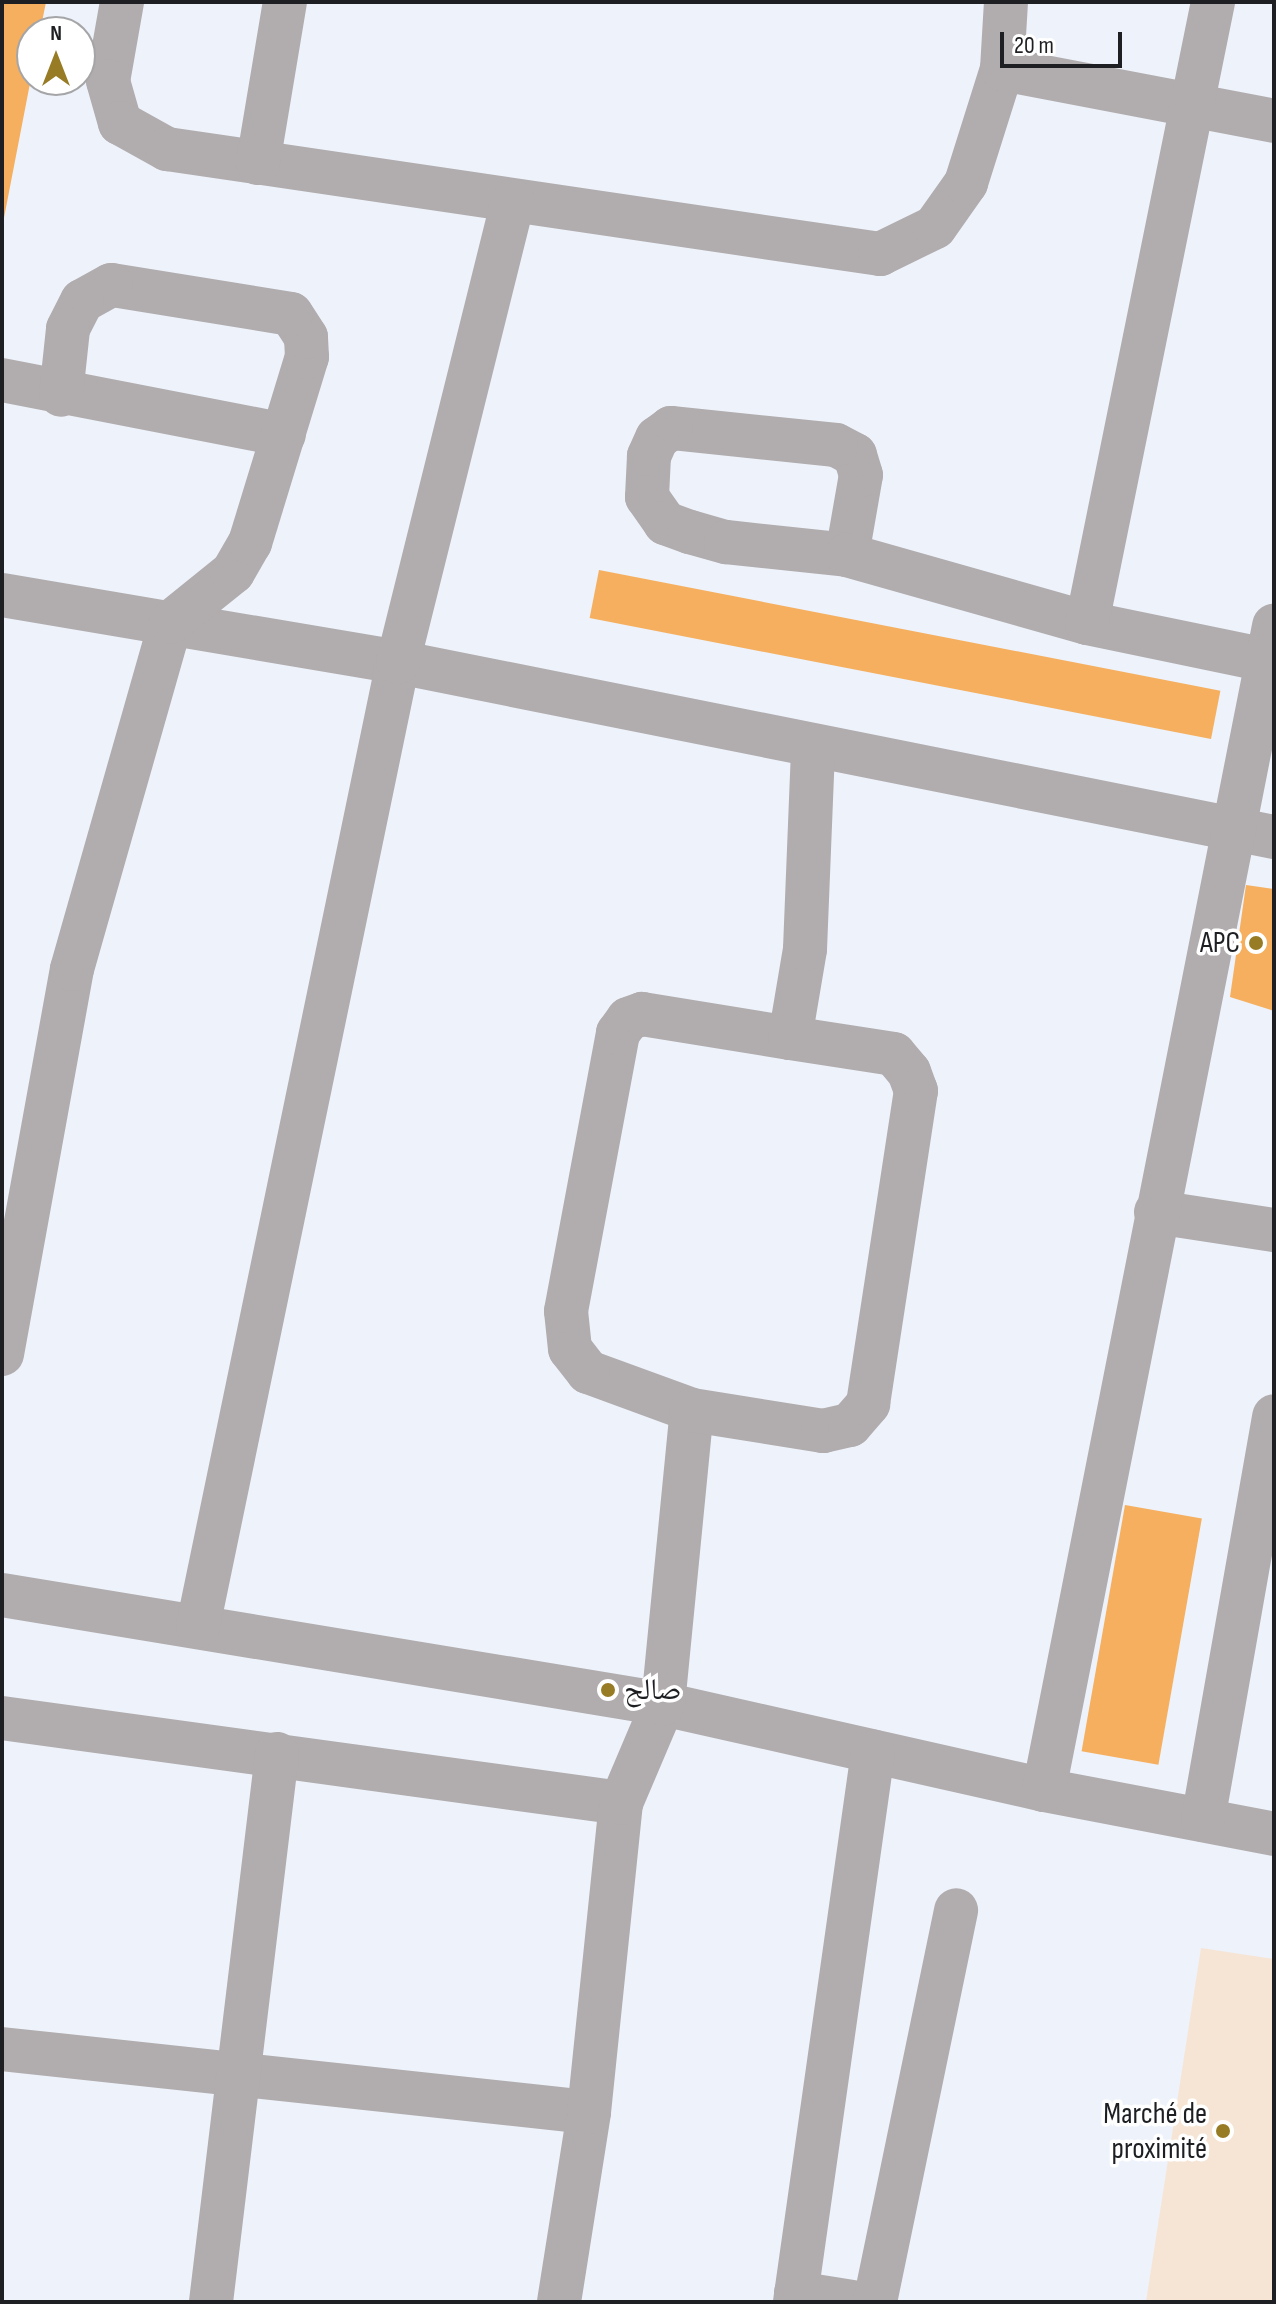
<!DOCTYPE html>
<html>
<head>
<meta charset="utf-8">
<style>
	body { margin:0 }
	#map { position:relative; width:1276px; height:2304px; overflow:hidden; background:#edf2fb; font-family:"Sofia Sans Condensed","Noto Naskh Arabic",sans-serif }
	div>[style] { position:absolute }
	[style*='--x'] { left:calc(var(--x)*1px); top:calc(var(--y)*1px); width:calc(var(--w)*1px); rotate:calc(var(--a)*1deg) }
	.commercial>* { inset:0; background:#f6e5d4 }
	.building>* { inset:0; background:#f5af5e; transform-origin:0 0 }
	.minor>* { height:44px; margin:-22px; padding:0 22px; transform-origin:22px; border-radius:22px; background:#b1acad }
	.dots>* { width:22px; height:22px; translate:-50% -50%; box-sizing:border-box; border:4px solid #fff; border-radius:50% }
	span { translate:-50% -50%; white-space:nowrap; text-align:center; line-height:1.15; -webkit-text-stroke:7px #fff; paint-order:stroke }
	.poi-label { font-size:30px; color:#1d1f22 }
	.right { translate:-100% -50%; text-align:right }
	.left { translate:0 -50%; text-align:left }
	.frame { position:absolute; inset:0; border:4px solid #1d1f22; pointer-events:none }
	.north { position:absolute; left:16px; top:16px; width:80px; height:80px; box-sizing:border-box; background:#fff; border:2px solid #a5a5a7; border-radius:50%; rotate:0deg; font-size:22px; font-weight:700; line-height:32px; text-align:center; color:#1d1f22 }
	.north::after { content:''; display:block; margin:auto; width:28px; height:36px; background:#987c25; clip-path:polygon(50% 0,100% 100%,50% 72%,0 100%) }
	.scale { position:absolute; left:1000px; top:32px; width:122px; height:36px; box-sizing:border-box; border:4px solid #1d1f22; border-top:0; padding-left:10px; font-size:24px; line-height:28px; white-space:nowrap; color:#1d1f22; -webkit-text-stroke:6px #fff; paint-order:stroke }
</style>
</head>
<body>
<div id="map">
	<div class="commercial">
		<i style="clip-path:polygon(1201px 1948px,1274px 1959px,1274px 2302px,1146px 2302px)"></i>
	</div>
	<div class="building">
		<i style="clip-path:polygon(2px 2px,46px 2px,40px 32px,32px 32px,32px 73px,3px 223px)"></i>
		<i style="left:599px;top:570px;width:633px;height:49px;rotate:11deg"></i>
		<i style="clip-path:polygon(1246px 885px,1274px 889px,1274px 1011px,1230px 997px)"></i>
		<i style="left:1125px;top:1505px;width:78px;height:250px;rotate:10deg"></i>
	</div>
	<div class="minor">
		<i style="--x:122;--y:2;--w:80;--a:100"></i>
		<i style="--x:108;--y:81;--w:44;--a:74.1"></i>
		<i style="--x:120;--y:123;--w:54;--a:29"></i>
		<i style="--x:167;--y:149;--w:721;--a:8.38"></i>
		<i style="--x:880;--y:254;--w:61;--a:-26.1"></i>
		<i style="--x:935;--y:227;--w:54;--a:-54.8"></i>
		<i style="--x:966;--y:183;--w:120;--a:-72.5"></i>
		<i style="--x:1002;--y:69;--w:67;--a:-86.6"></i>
		<i style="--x:1002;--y:69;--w:277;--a:10.8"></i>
		<i style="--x:258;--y:163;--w:163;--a:-80.5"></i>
		<i style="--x:2;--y:380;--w:287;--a:11"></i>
		<i style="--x:847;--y:555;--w:81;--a:-80.1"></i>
		<i style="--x:861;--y:475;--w:21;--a:-107"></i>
		<i style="--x:855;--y:455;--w:21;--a:-152"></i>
		<i style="--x:836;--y:445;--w:166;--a:-174.1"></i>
		<i style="--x:671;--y:428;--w:17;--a:144"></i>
		<i style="--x:657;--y:438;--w:20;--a:114"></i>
		<i style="--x:649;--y:456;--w:41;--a:92.8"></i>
		<i style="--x:647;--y:497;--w:32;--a:55"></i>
		<i style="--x:665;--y:523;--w:27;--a:20"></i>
		<i style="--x:690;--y:532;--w:37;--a:16"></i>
		<i style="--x:726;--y:542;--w:122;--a:6.1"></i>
		<i style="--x:847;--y:555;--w:249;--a:15.8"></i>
		<i style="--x:1087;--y:623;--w:182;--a:11.7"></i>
		<i style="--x:2;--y:595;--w:402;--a:9.6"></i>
		<i style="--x:398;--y:662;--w:893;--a:11.3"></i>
		<i style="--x:1087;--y:623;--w:634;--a:-78.53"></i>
		<i style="--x:1156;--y:1212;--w:119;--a:8.7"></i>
		<i style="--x:2;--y:1354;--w:391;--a:-79.7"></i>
		<i style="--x:72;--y:969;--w:361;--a:-74.1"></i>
		<i style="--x:171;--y:622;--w:80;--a:-38.9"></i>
		<i style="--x:233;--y:572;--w:34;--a:-60"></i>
		<i style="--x:250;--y:543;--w:195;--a:-73"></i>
		<i style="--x:307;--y:357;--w:20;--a:-93"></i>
		<i style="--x:306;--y:337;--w:27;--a:-123"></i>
		<i style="--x:291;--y:314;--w:182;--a:-170.8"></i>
		<i style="--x:111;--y:285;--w:33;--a:151"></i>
		<i style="--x:82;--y:301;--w:31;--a:117"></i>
		<i style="--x:68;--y:329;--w:66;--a:96.1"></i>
		<i style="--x:692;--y:1410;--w:111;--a:-159.9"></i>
		<i style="--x:588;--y:1372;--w:29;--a:-128"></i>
		<i style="--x:570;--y:1349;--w:38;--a:-96"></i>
		<i style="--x:566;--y:1311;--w:283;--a:-79.4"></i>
		<i style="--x:618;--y:1033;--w:17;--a:-54"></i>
		<i style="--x:628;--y:1019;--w:15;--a:-20"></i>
		<i style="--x:642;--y:1014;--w:150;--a:9.2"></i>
		<i style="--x:2;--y:1595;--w:670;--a:9.36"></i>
		<i style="--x:663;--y:1704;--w:391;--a:12.7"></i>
		<i style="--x:1044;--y:1790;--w:234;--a:10.8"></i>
		<i style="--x:198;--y:1626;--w:985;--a:-78.28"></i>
		<i style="--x:398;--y:662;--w:475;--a:-76"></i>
		<i style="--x:2;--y:1718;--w:625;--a:7.82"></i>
		<i style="--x:1044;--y:1790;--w:1187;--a:-78.82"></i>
		<i style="--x:1203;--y:1820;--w:410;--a:-80"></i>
		<i style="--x:2;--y:2049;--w:590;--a:6.13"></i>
		<i style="--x:796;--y:2293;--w:57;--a:9.1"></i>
		<i style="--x:211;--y:2302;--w:552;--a:-83.13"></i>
		<i style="--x:559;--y:2302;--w:192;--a:-81"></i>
		<i style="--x:589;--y:2112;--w:311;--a:-84.1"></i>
		<i style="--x:621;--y:1803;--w:108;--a:-67"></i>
		<i style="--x:663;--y:1704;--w:295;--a:-84.4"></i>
		<i style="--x:692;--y:1410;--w:133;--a:9.1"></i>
		<i style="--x:823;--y:1431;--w:28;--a:-13"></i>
		<i style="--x:850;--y:1425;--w:28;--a:-49"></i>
		<i style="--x:868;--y:1404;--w:317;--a:-81.3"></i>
		<i style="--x:916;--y:1091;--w:20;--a:-110"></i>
		<i style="--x:909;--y:1072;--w:23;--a:-130"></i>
		<i style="--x:894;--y:1054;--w:105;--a:-171.3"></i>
		<i style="--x:790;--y:1038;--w:90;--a:-80.4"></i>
		<i style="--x:805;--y:949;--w:203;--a:-87.7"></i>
		<i style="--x:795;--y:2302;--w:556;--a:-81.93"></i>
		<i style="--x:875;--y:2302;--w:400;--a:-78.3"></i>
	</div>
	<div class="dots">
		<i style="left:1256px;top:943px;background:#987c25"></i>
		<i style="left:608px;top:1690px;background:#987c25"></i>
		<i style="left:1223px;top:2131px;background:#987c25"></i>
	</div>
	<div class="poi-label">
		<span class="right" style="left:1240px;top:943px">APC</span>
		<span class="left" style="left:624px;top:1690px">صالح</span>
		<span class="right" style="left:1207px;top:2131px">Marché de<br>proximité</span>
	</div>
	<div class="frame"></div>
	<div class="north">N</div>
	<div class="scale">20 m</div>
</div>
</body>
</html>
